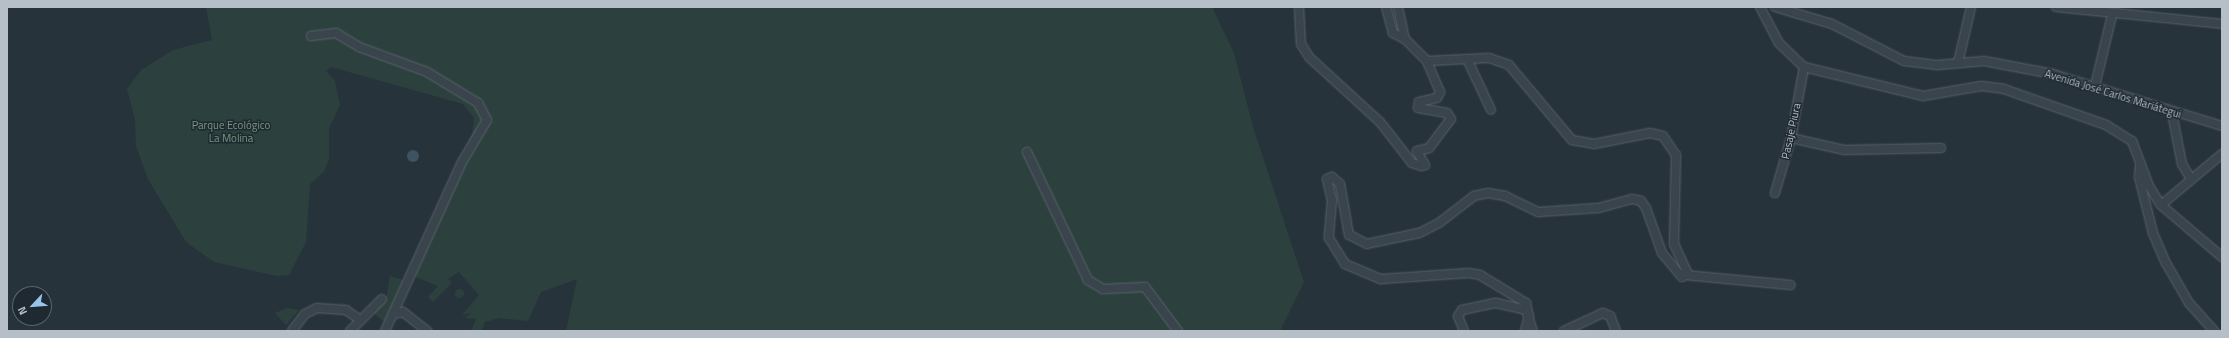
<!DOCTYPE html>
<html>
<head>
<meta charset="utf-8">
<style>
	body { margin:0 }
	#map { position:relative; width:2229px; height:338px; overflow:hidden; background:#27333b; font-family:"Titillium Web",sans-serif }
	div>[style] { position:absolute }
	[style*='--x'] { left:calc(var(--x)*1px); top:calc(var(--y)*1px); width:calc(var(--w)*1px); rotate:calc(var(--a)*1deg) }
	.green>* { inset:0; background:#2c413e }
	.round { border-radius:50% }
	.water>* { inset:0; background:#3e5362 }
	.roads { filter:drop-shadow(0 0 1px #58626a) drop-shadow(0 0 1px #58626a) }
	.minor>* { height:8px; margin:-4px; padding:0 4px; transform-origin:4px; border-radius:4px; background:#3a444c }
	span { translate:-50% -50%; white-space:nowrap; text-align:center; line-height:1.15; -webkit-text-stroke:3px #1f2931; paint-order:stroke }
	.street-label { font-size:11px; color:#b6bfc7 }
	.park-label { font-size:11px; color:#779a7a }
	.frame { position:absolute; inset:0; border:8px solid #b6bfc7; pointer-events:none }
	.north { position:absolute; left:12px; top:286px; width:40px; height:40px; box-sizing:border-box; background:#1f2931; border:1px solid #5b656d; border-radius:50%; rotate:244deg; font-size:11px; font-weight:700; line-height:16px; text-align:center; color:#b6bfc7 }
	.north::after { content:''; display:block; margin:auto; width:14px; height:18px; background:#96c4ec; clip-path:polygon(50% 0,100% 100%,50% 72%,0 100%) }
</style>
</head>
<body>
<div id="map">
	<div class="green">
		<i style="clip-path:polygon(206px 7px,1212px 7px,1234px 53px,1253px 127px,1304px 282px,1280px 331px,566px 331px,577px 279px,541px 292px,528px 321px,499px 318px,485px 322px,481px 331px,471px 331px,476px 319px,465px 318px,471px 313px,462px 315px,479px 295px,459px 272px,448px 279px,452px 283px,433px 302px,428px 297px,438px 286px,408px 274px,472px 134px,474px 118px,463px 104px,331px 67px,326px 71px,335px 81px,340px 105px,329px 128px,329px 159px,324px 172px,310px 184px,306px 242px,289px 275px,277px 276px,214px 262px,186px 242px,148px 179px,136px 146px,135px 120px,127px 89px,141px 70px,173px 50px,212px 40px)"></i>
		<i style="clip-path:polygon(390px 276px,407px 281px,386px 323px,371px 311px,386px 300px)"></i>
		<i class="round" style="left:454.5px;top:288.5px;width:9px;height:9px"></i>
		<i style="clip-path:polygon(287px 308px,299px 310px,286px 325px,275px 313px)"></i>
	</div>
	<div class="water">
		<i class="round" style="left:407px;top:150px;width:12px;height:12px"></i>
	</div>
	<div class="roads">
		<div class="minor">
			<i style="--x:1299;--y:7;--w:37;--a:87"></i>
			<i style="--x:1301;--y:44;--w:15;--a:58"></i>
			<i style="--x:1309;--y:57;--w:96;--a:42.5"></i>
			<i style="--x:1380;--y:122;--w:52;--a:52"></i>
			<i style="--x:1412;--y:163;--w:9;--a:18"></i>
			<i style="--x:1421;--y:166;--w:4;--a:-14"></i>
			<i style="--x:1425;--y:165;--w:16;--a:-120"></i>
			<i style="--x:1417;--y:151;--w:12;--a:-14"></i>
			<i style="--x:1429;--y:148;--w:36;--a:-53"></i>
			<i style="--x:1451;--y:119;--w:7;--a:-124"></i>
			<i style="--x:1447;--y:113;--w:29;--a:-170"></i>
			<i style="--x:1418;--y:108;--w:6;--a:-81"></i>
			<i style="--x:1419;--y:102;--w:18;--a:-13"></i>
			<i style="--x:1437;--y:98;--w:7;--a:-63"></i>
			<i style="--x:1440;--y:92;--w:34;--a:-113"></i>
			<i style="--x:1386;--y:7;--w:27;--a:75"></i>
			<i style="--x:1393;--y:33;--w:13;--a:27"></i>
			<i style="--x:1398;--y:7;--w:33;--a:78"></i>
			<i style="--x:1405;--y:39;--w:31;--a:45"></i>
			<i style="--x:1427;--y:61;--w:62;--a:-2.8"></i>
			<i style="--x:1489;--y:58;--w:21;--a:19"></i>
			<i style="--x:1509;--y:65;--w:98;--a:50"></i>
			<i style="--x:1572;--y:140;--w:22;--a:10"></i>
			<i style="--x:1594;--y:144;--w:57;--a:-11.1"></i>
			<i style="--x:1650;--y:133;--w:13;--a:13"></i>
			<i style="--x:1663;--y:136;--w:23;--a:56"></i>
			<i style="--x:1676;--y:155;--w:89;--a:91.3"></i>
			<i style="--x:1674;--y:244;--w:31;--a:65"></i>
			<i style="--x:1687;--y:272;--w:7;--a:135"></i>
			<i style="--x:1682;--y:277;--w:31;--a:-130"></i>
			<i style="--x:1662;--y:253;--w:48;--a:-109.6"></i>
			<i style="--x:1646;--y:208;--w:9;--a:-126"></i>
			<i style="--x:1641;--y:201;--w:9;--a:-167"></i>
			<i style="--x:1632;--y:199;--w:35;--a:165"></i>
			<i style="--x:1598;--y:208;--w:60;--a:176.2"></i>
			<i style="--x:1538;--y:212;--w:37;--a:-154"></i>
			<i style="--x:1505;--y:196;--w:17;--a:-170"></i>
			<i style="--x:1488;--y:193;--w:14;--a:168"></i>
			<i style="--x:1474;--y:196;--w:44;--a:142.4"></i>
			<i style="--x:1439;--y:223;--w:22;--a:153"></i>
			<i style="--x:1419;--y:233;--w:53;--a:168.1"></i>
			<i style="--x:1367;--y:244;--w:20;--a:-153"></i>
			<i style="--x:1349;--y:235;--w:52;--a:-100"></i>
			<i style="--x:1340;--y:184;--w:11;--a:-139"></i>
			<i style="--x:1332;--y:177;--w:5;--a:158"></i>
			<i style="--x:1327;--y:179;--w:22;--a:77"></i>
			<i style="--x:1332;--y:200;--w:38;--a:95"></i>
			<i style="--x:1329;--y:238;--w:31;--a:58"></i>
			<i style="--x:1345;--y:264;--w:39;--a:23"></i>
			<i style="--x:1381;--y:279;--w:88;--a:-3.9"></i>
			<i style="--x:1469;--y:273;--w:11;--a:10"></i>
			<i style="--x:1480;--y:275;--w:54;--a:31.3"></i>
			<i style="--x:1526;--y:303;--w:10;--a:79"></i>
			<i style="--x:1760;--y:7;--w:41;--a:62.2"></i>
			<i style="--x:1779;--y:43;--w:35;--a:44"></i>
			<i style="--x:1804;--y:67;--w:122;--a:13.7"></i>
			<i style="--x:1923;--y:96;--w:59;--a:-9.8"></i>
			<i style="--x:1981;--y:86;--w:23;--a:7"></i>
			<i style="--x:2004;--y:89;--w:108;--a:19.4"></i>
			<i style="--x:2106;--y:125;--w:31;--a:32"></i>
			<i style="--x:2132;--y:141;--w:48;--a:69.3"></i>
			<i style="--x:2149;--y:186;--w:22;--a:58"></i>
			<i style="--x:2161;--y:205;--w:80;--a:40.4"></i>
			<i style="--x:1775;--y:7;--w:59;--a:16.6"></i>
			<i style="--x:1832;--y:24;--w:81;--a:27.2"></i>
			<i style="--x:1904;--y:61;--w:34;--a:7"></i>
			<i style="--x:1938;--y:65;--w:46;--a:-5"></i>
			<i style="--x:1984;--y:61;--w:70;--a:10.7"></i>
			<i style="--x:2053;--y:74;--w:177;--a:17.1"></i>
			<i style="--x:2056;--y:7;--w:167;--a:5.8"></i>
			<i style="--x:311;--y:36;--w:25;--a:-7"></i>
			<i style="--x:336;--y:33;--w:27;--a:31"></i>
			<i style="--x:359;--y:47;--w:72;--a:20.2"></i>
			<i style="--x:427;--y:72;--w:60;--a:31.3"></i>
			<i style="--x:478;--y:103;--w:19;--a:62"></i>
			<i style="--x:487;--y:120;--w:49;--a:120.8"></i>
			<i style="--x:462;--y:162;--w:186;--a:114.5"></i>
			<i style="--x:1467;--y:59;--w:56;--a:64.8"></i>
			<i style="--x:1958;--y:63;--w:57;--a:-76.9"></i>
			<i style="--x:2095;--y:86;--w:73;--a:-76.5"></i>
			<i style="--x:2172;--y:113;--w:52;--a:78.9"></i>
			<i style="--x:2182;--y:164;--w:17;--a:59"></i>
			<i style="--x:1791;--y:138;--w:54;--a:12.8"></i>
			<i style="--x:1844;--y:150;--w:97;--a:-1.2"></i>
			<i style="--x:1027;--y:152;--w:142;--a:64.5"></i>
			<i style="--x:1088;--y:280;--w:17;--a:31"></i>
			<i style="--x:1103;--y:289;--w:42;--a:-2.7"></i>
			<i style="--x:1145;--y:287;--w:55;--a:53.1"></i>
			<i style="--x:2140;--y:166;--w:11;--a:95"></i>
			<i style="--x:2139;--y:177;--w:58;--a:76"></i>
			<i style="--x:2153;--y:233;--w:33;--a:67"></i>
			<i style="--x:2166;--y:263;--w:46;--a:60.1"></i>
			<i style="--x:2189;--y:303;--w:38;--a:48"></i>
			<i style="--x:1775;--y:193;--w:57;--a:-73.8"></i>
			<i style="--x:1791;--y:138;--w:72;--a:-79.6"></i>
			<i style="--x:2161;--y:205;--w:80;--a:-39.9"></i>
			<i style="--x:1685;--y:275;--w:106;--a:5.4"></i>
			<i style="--x:394;--y:314;--w:9;--a:-13"></i>
			<i style="--x:403;--y:312;--w:31;--a:38"></i>
			<i style="--x:292;--y:331;--w:21;--a:-53"></i>
			<i style="--x:305;--y:314;--w:13;--a:-27"></i>
			<i style="--x:317;--y:308;--w:29;--a:4"></i>
			<i style="--x:346;--y:310;--w:16;--a:35"></i>
			<i style="--x:350;--y:331;--w:45;--a:-45"></i>
			<i style="--x:1464;--y:331;--w:16;--a:-112"></i>
			<i style="--x:1458;--y:316;--w:7;--a:-56"></i>
			<i style="--x:1462;--y:310;--w:35;--a:-12"></i>
			<i style="--x:1496;--y:303;--w:31;--a:13"></i>
			<i style="--x:1526;--y:310;--w:22;--a:72"></i>
			<i style="--x:1525;--y:331;--w:16;--a:-75"></i>
			<i style="--x:1564;--y:331;--w:43;--a:-24.8"></i>
			<i style="--x:1603;--y:313;--w:8;--a:23"></i>
			<i style="--x:1610;--y:316;--w:16;--a:68"></i>
		</div>
	</div>
	<div class="street-label">
		<span style="left:2113px;top:94px;rotate:17deg">Avenida José Carlos Mariátegui</span>
		<span style="left:1791px;top:131px;rotate:-78deg">Pasaje Piura</span>
	</div>
	<div class="park-label">
		<span style="left:231px;top:132px">Parque Ecológico<br>La Molina</span>
	</div>
	<div class="frame"></div>
	<div class="north">N</div>
</div>
</body>
</html>
